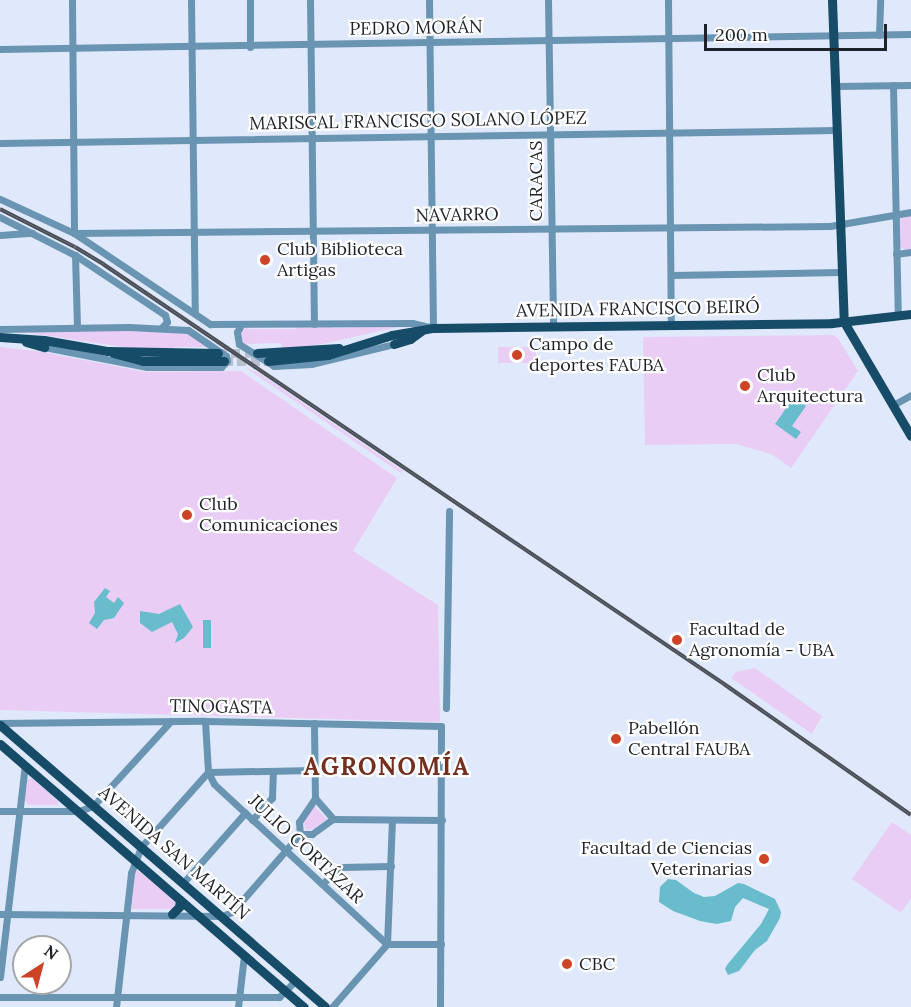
<!DOCTYPE html>
<html>
<head>
<meta charset="utf-8">
<style>
	body { margin:0 }
	#map { position:relative; width:911px; height:1007px; overflow:hidden; background:#e0e9fb; font-family:Lora,serif }
	div>[style] { position:absolute }
	[style*='--x'] { left:calc(var(--x)*1px); top:calc(var(--y)*1px); width:calc(var(--w)*1px); rotate:calc(var(--a)*1deg) }
	.green>* { inset:0; background:#e9cdf5; transform-origin:0 0 }
	.water>* { inset:0; background:#69bccc; transform-origin:0 0 }
	.major-tunnel>* { height:9px; margin-top:-4.5px; transform-origin:0; background:repeating-linear-gradient(90deg,#b9c1d1 0 9px,transparent 0 13.5px) }
	.minor>* { height:7px; margin:-3.5px; padding:0 3.5px; transform-origin:3.5px; border-radius:3.5px; background:#6995b2 }
	.major>* { height:9px; margin:-4.5px; padding:0 4.5px; transform-origin:4.5px; border-radius:4.5px; background:#174c69 }
	.rail>* { height:4px; margin-top:-2px; transform-origin:0; background:repeating-linear-gradient(90deg,#fff 0 4.5px,#484c55 0 9px); box-sizing:border-box; border-block:2px solid #484c55 }
	.dots>* { width:16px; height:16px; translate:-50% -50%; box-sizing:border-box; border:3px solid #fff; border-radius:50% }
	span { translate:-50% -50%; white-space:nowrap; text-align:center; line-height:1.15; -webkit-text-stroke:4.5px #fff; paint-order:stroke }
	.street-label { font-size:18px; color:#1f2229 }
	.poi-label { font-size:18px; color:#1f2229 }
	.left { translate:0 -50%; text-align:left }
	.right { translate:-100% -50%; text-align:right }
	.district-label { font-size:24px; color:#732f20; font-weight:700; letter-spacing:1.5px }
	.north { position:absolute; left:12px; top:935px; width:60px; height:60px; box-sizing:border-box; background:#fff; border:2px solid #a5a7a9; border-radius:50%; rotate:36deg; font-size:16px; font-weight:700; line-height:24px; text-align:center; color:#1f2229 }
	.north::after { content:''; display:block; margin:auto; width:21px; height:27px; background:#cd4325; clip-path:polygon(50% 0,100% 100%,50% 72%,0 100%) }
	.scale { position:absolute; left:704px; top:24px; width:183px; height:27px; box-sizing:border-box; border:3px solid #1f2229; border-top:0; padding-left:8px; font-size:18px; line-height:21px; white-space:nowrap; color:#1f2229; -webkit-text-stroke:4px #fff; paint-order:stroke }
</style>
</head>
<body>
<div id="map">
	<div class="green">
		<i style="clip-path:polygon(911px 214px,911px 249px,906px 250px,900px 247px,900px 219px)"></i>
		<i style="clip-path:polygon(364px 325px,402px 326px,323px 344px,282px 349px,281px 343px,246px 344px,241px 340px,240px 332px,248px 327px,249px 329px,296px 329px,296px 326px,333px 326px,333px 328px,364px 327px)"></i>
		<i style="clip-path:polygon(131px 329px,188px 334px,208px 347px,174px 347px,173px 350px,131px 348px,29px 333px,29px 331px)"></i>
		<i style="clip-path:polygon(833px 335px,838px 338px,858px 371px,791px 468px,771px 454px,736px 444px,645px 445px,643px 337px)"></i>
		<i style="clip-path:polygon(0 347px,43px 352px,145px 372px,241px 371px,397px 478px,353px 551px,438px 605px,440px 722px,0 710px)"></i>
		<i style="left:498px;top:347px;width:38px;height:16px"></i>
		<i style="clip-path:polygon(246px 368px,259px 373px,403px 471px,401px 473px)"></i>
		<i style="clip-path:polygon(755px 668px,822px 716px,812px 734px,731px 678px,736px 672px)"></i>
		<i style="clip-path:polygon(32px 778px,58px 801px,58px 805px,29px 805px,25px 801px,27px 780px)"></i>
		<i style="clip-path:polygon(314px 806px,327px 819px,314px 829px,306px 830px,304px 823px)"></i>
		<i style="clip-path:polygon(892px 822px,911px 835px,911px 898px,901px 913px,852px 879px)"></i>
		<i style="clip-path:polygon(137px 870px,177px 900px,174px 909px,132px 909px,134px 873px)"></i>
	</div>
	<div class="water">
		<i style="clip-path:polygon(794px 397px,806px 406px,792px 426px,801px 432px,796px 439px,775px 424px)"></i>
		<i style="clip-path:polygon(105px 588px,110px 591px,106px 597px,114px 603px,118px 597px,124px 603px,114px 618px,104px 620px,97px 629px,89px 623px,95px 613px,94px 602px)"></i>
		<i style="clip-path:polygon(180px 604px,193px 627px,184px 638px,175px 643px,178px 634px,172px 622px,152px 632px,140px 623px,140px 611px,159px 614px)"></i>
		<i style="left:203px;top:620px;width:8px;height:28px"></i>
		<i style="clip-path:polygon(668px 879px,676px 880px,694px 893px,704px 897px,715px 896px,738px 883px,744px 884px,775px 899px,781px 912px,780px 918px,767px 941px,755px 950px,739px 971px,728px 975px,725px 969px,727px 965px,761px 924px,769px 909px,743px 898px,735px 907px,731px 921px,717px 924px,700px 921px,673px 911px,659px 902px,660px 887px)"></i>
	</div>
	<div class="major-tunnel">
		<i style="--x:218;--y:353;--w:39;--a:0"></i>
		<i style="--x:224;--y:361;--w:44;--a:0"></i>
	</div>
	<div class="minor">
		<i style="--x:72;--y:0;--w:233;--a:89.5"></i>
		<i style="--x:74;--y:233;--w:756;--a:-0.53"></i>
		<i style="--x:830;--y:226;--w:82;--a:-9.8"></i>
		<i style="--x:191;--y:0;--w:313;--a:89.3"></i>
		<i style="--x:250;--y:0;--w:47;--a:90"></i>
		<i style="--x:310;--y:0;--w:324;--a:89.3"></i>
		<i style="--x:548;--y:0;--w:327;--a:89.1"></i>
		<i style="--x:668;--y:0;--w:325;--a:89.5"></i>
		<i style="--x:879;--y:35;--w:35;--a:-88"></i>
		<i style="--x:0;--y:49;--w:911;--a:-0.94"></i>
		<i style="--x:893;--y:85;--w:231;--a:88.8"></i>
		<i style="--x:836;--y:86;--w:75;--a:-0.8"></i>
		<i style="--x:0;--y:143;--w:837;--a:-0.89"></i>
		<i style="--x:0;--y:199;--w:81;--a:24.7"></i>
		<i style="--x:74;--y:233;--w:164;--a:33.8"></i>
		<i style="--x:210;--y:324;--w:202;--a:-0.3"></i>
		<i style="--x:412;--y:323;--w:22;--a:13"></i>
		<i style="--x:433;--y:328;--w:328;--a:-90.7"></i>
		<i style="--x:0;--y:217;--w:84;--a:26.9"></i>
		<i style="--x:75;--y:255;--w:108;--a:33.7"></i>
		<i style="--x:165;--y:315;--w:7;--a:74"></i>
		<i style="--x:167;--y:322;--w:8;--a:135"></i>
		<i style="--x:0;--y:235;--w:32;--a:-4"></i>
		<i style="--x:896;--y:254;--w:15;--a:-8"></i>
		<i style="--x:75;--y:255;--w:73;--a:88.4"></i>
		<i style="--x:671;--y:275;--w:170;--a:-1"></i>
		<i style="--x:241;--y:325;--w:8;--a:120"></i>
		<i style="--x:237;--y:332;--w:12;--a:81"></i>
		<i style="--x:239;--y:344;--w:41;--a:32.2"></i>
		<i style="--x:274;--y:366;--w:37;--a:-3"></i>
		<i style="--x:311;--y:364;--w:85;--a:-13.5"></i>
		<i style="--x:0;--y:329;--w:129;--a:-0.9"></i>
		<i style="--x:129;--y:327;--w:59;--a:2.9"></i>
		<i style="--x:188;--y:330;--w:46;--a:34.4"></i>
		<i style="--x:226;--y:356;--w:5;--a:79"></i>
		<i style="--x:227;--y:361;--w:8;--a:135"></i>
		<i style="--x:221;--y:367;--w:74;--a:180"></i>
		<i style="--x:147;--y:367;--w:105;--a:-169"></i>
		<i style="--x:893;--y:405;--w:21;--a:-29"></i>
		<i style="--x:446;--y:708;--w:197;--a:-89.1"></i>
		<i style="--x:205;--y:721;--w:51;--a:86.6"></i>
		<i style="--x:208;--y:772;--w:13;--a:63"></i>
		<i style="--x:214;--y:784;--w:236;--a:42.8"></i>
		<i style="--x:387;--y:944;--w:54;--a:0"></i>
		<i style="--x:0;--y:723;--w:205;--a:-0.6"></i>
		<i style="--x:205;--y:721;--w:236;--a:1.2"></i>
		<i style="--x:441;--y:726;--w:281;--a:90.2"></i>
		<i style="--x:315;--y:798;--w:28;--a:49"></i>
		<i style="--x:0;--y:811;--w:79;--a:0"></i>
		<i style="--x:79;--y:811;--w:15;--a:-20"></i>
		<i style="--x:93;--y:806;--w:115;--a:-47.5"></i>
		<i style="--x:333;--y:819;--w:109;--a:0.5"></i>
		<i style="--x:252;--y:820;--w:30;--a:-48"></i>
		<i style="--x:272;--y:798;--w:27;--a:-88"></i>
		<i style="--x:300;--y:834;--w:12;--a:0"></i>
		<i style="--x:312;--y:834;--w:26;--a:-36"></i>
		<i style="--x:183;--y:883;--w:94;--a:-48.5"></i>
		<i style="--x:322;--y:884;--w:25;--a:-42"></i>
		<i style="--x:341;--y:867;--w:50;--a:-1.1"></i>
		<i style="--x:0;--y:914;--w:222;--a:0.5"></i>
		<i style="--x:222;--y:916;--w:11;--a:-22"></i>
		<i style="--x:232;--y:912;--w:103;--a:-48.9"></i>
		<i style="--x:300;--y:834;--w:12;--a:-95"></i>
		<i style="--x:299;--y:822;--w:29;--a:-56"></i>
		<i style="--x:315;--y:798;--w:75;--a:-90.8"></i>
		<i style="--x:0;--y:977;--w:213;--a:-83.3"></i>
		<i style="--x:0;--y:997;--w:279;--a:0"></i>
		<i style="--x:279;--y:997;--w:23;--a:-45"></i>
		<i style="--x:116;--y:1007;--w:135;--a:-83.6"></i>
		<i style="--x:131;--y:873;--w:28;--a:-69"></i>
		<i style="--x:141;--y:847;--w:101;--a:-48.2"></i>
		<i style="--x:208;--y:772;--w:106;--a:-1.1"></i>
		<i style="--x:238;--y:1007;--w:52;--a:-83.4"></i>
		<i style="--x:332;--y:1007;--w:84;--a:-48.9"></i>
		<i style="--x:387;--y:944;--w:123;--a:-87.7"></i>
	</div>
	<div class="major">
		<i style="--x:832;--y:0;--w:322;--a:87.9"></i>
		<i style="--x:844;--y:322;--w:132;--a:59.6"></i>
		<i style="--x:0;--y:337;--w:44;--a:3.9"></i>
		<i style="--x:44;--y:340;--w:65;--a:9.8"></i>
		<i style="--x:108;--y:351;--w:110;--a:1"></i>
		<i style="--x:26;--y:342;--w:19;--a:16"></i>
		<i style="--x:394;--y:344;--w:17;--a:-17"></i>
		<i style="--x:410;--y:339;--w:14;--a:-36"></i>
		<i style="--x:113;--y:353;--w:31;--a:15"></i>
		<i style="--x:143;--y:361;--w:81;--a:0"></i>
		<i style="--x:257;--y:353;--w:82;--a:-3.5"></i>
		<i style="--x:268;--y:361;--w:60;--a:-5.7"></i>
		<i style="--x:328;--y:355;--w:67;--a:-17.4"></i>
		<i style="--x:392;--y:335;--w:42;--a:-9.7"></i>
		<i style="--x:433;--y:328;--w:399;--a:-0.7"></i>
		<i style="--x:832;--y:323;--w:80;--a:-6.5"></i>
		<i style="--x:0;--y:725;--w:430;--a:40.9"></i>
		<i style="--x:0;--y:744;--w:402;--a:40.9"></i>
		<i style="--x:172;--y:914;--w:10;--a:-45"></i>
		<i style="--x:179;--y:907;--w:7;--a:-82"></i>
	</div>
	<div class="rail">
		<i style="--x:0;--y:209;--w:84;--a:26.9"></i>
		<i style="--x:75;--y:247;--w:33;--a:31"></i>
		<i style="--x:103;--y:264;--w:750;--a:34.07"></i>
		<i style="--x:724;--y:684;--w:228;--a:35"></i>
	</div>
	<div class="dots">
		<i style="left:265px;top:260px;background:#cd4325"></i>
		<i style="left:517px;top:355px;background:#cd4325"></i>
		<i style="left:745px;top:386px;background:#cd4325"></i>
		<i style="left:187px;top:515px;background:#cd4325"></i>
		<i style="left:677px;top:640px;background:#cd4325"></i>
		<i style="left:616px;top:739px;background:#cd4325"></i>
		<i style="left:764px;top:859px;background:#cd4325"></i>
		<i style="left:567px;top:964px;background:#cd4325"></i>
	</div>
	<div class="street-label">
		<span style="left:416px;top:28px;rotate:-1deg">PEDRO MORÁN</span>
		<span style="left:418px;top:121px;rotate:-1deg">MARISCAL FRANCISCO SOLANO LÓPEZ</span>
		<span style="left:536px;top:181px;rotate:-90deg">CARACAS</span>
		<span style="left:457px;top:215px;rotate:-1deg">NAVARRO</span>
		<span style="left:638px;top:309px;rotate:-1deg">AVENIDA FRANCISCO BEIRÓ</span>
		<span style="left:221px;top:707px;rotate:1deg">TINOGASTA</span>
		<span style="left:306px;top:849px;rotate:43deg">JULIO CORTÁZAR</span>
		<span style="left:174px;top:853px;rotate:41deg">AVENIDA SAN MARTÍN</span>
	</div>
	<div class="poi-label">
		<span class="left" style="left:277px;top:260px">Club Biblioteca<br>Artigas</span>
		<span class="left" style="left:529px;top:355px">Campo de<br>deportes FAUBA</span>
		<span class="left" style="left:757px;top:386px">Club<br>Arquitectura</span>
		<span class="left" style="left:199px;top:515px">Club<br>Comunicaciones</span>
		<span class="left" style="left:689px;top:640px">Facultad de<br>Agronomía - UBA</span>
		<span class="left" style="left:628px;top:739px">Pabellón<br>Central FAUBA</span>
		<span class="right" style="left:752px;top:859px">Facultad de Ciencias<br>Veterinarias</span>
		<span class="left" style="left:579px;top:964px">CBC</span>
	</div>
	<div class="district-label">
		<span style="left:387px;top:767px">AGRONOMÍA</span>
	</div>
	<div class="north">N</div>
	<div class="scale">200 m</div>
</div>
</body>
</html>
